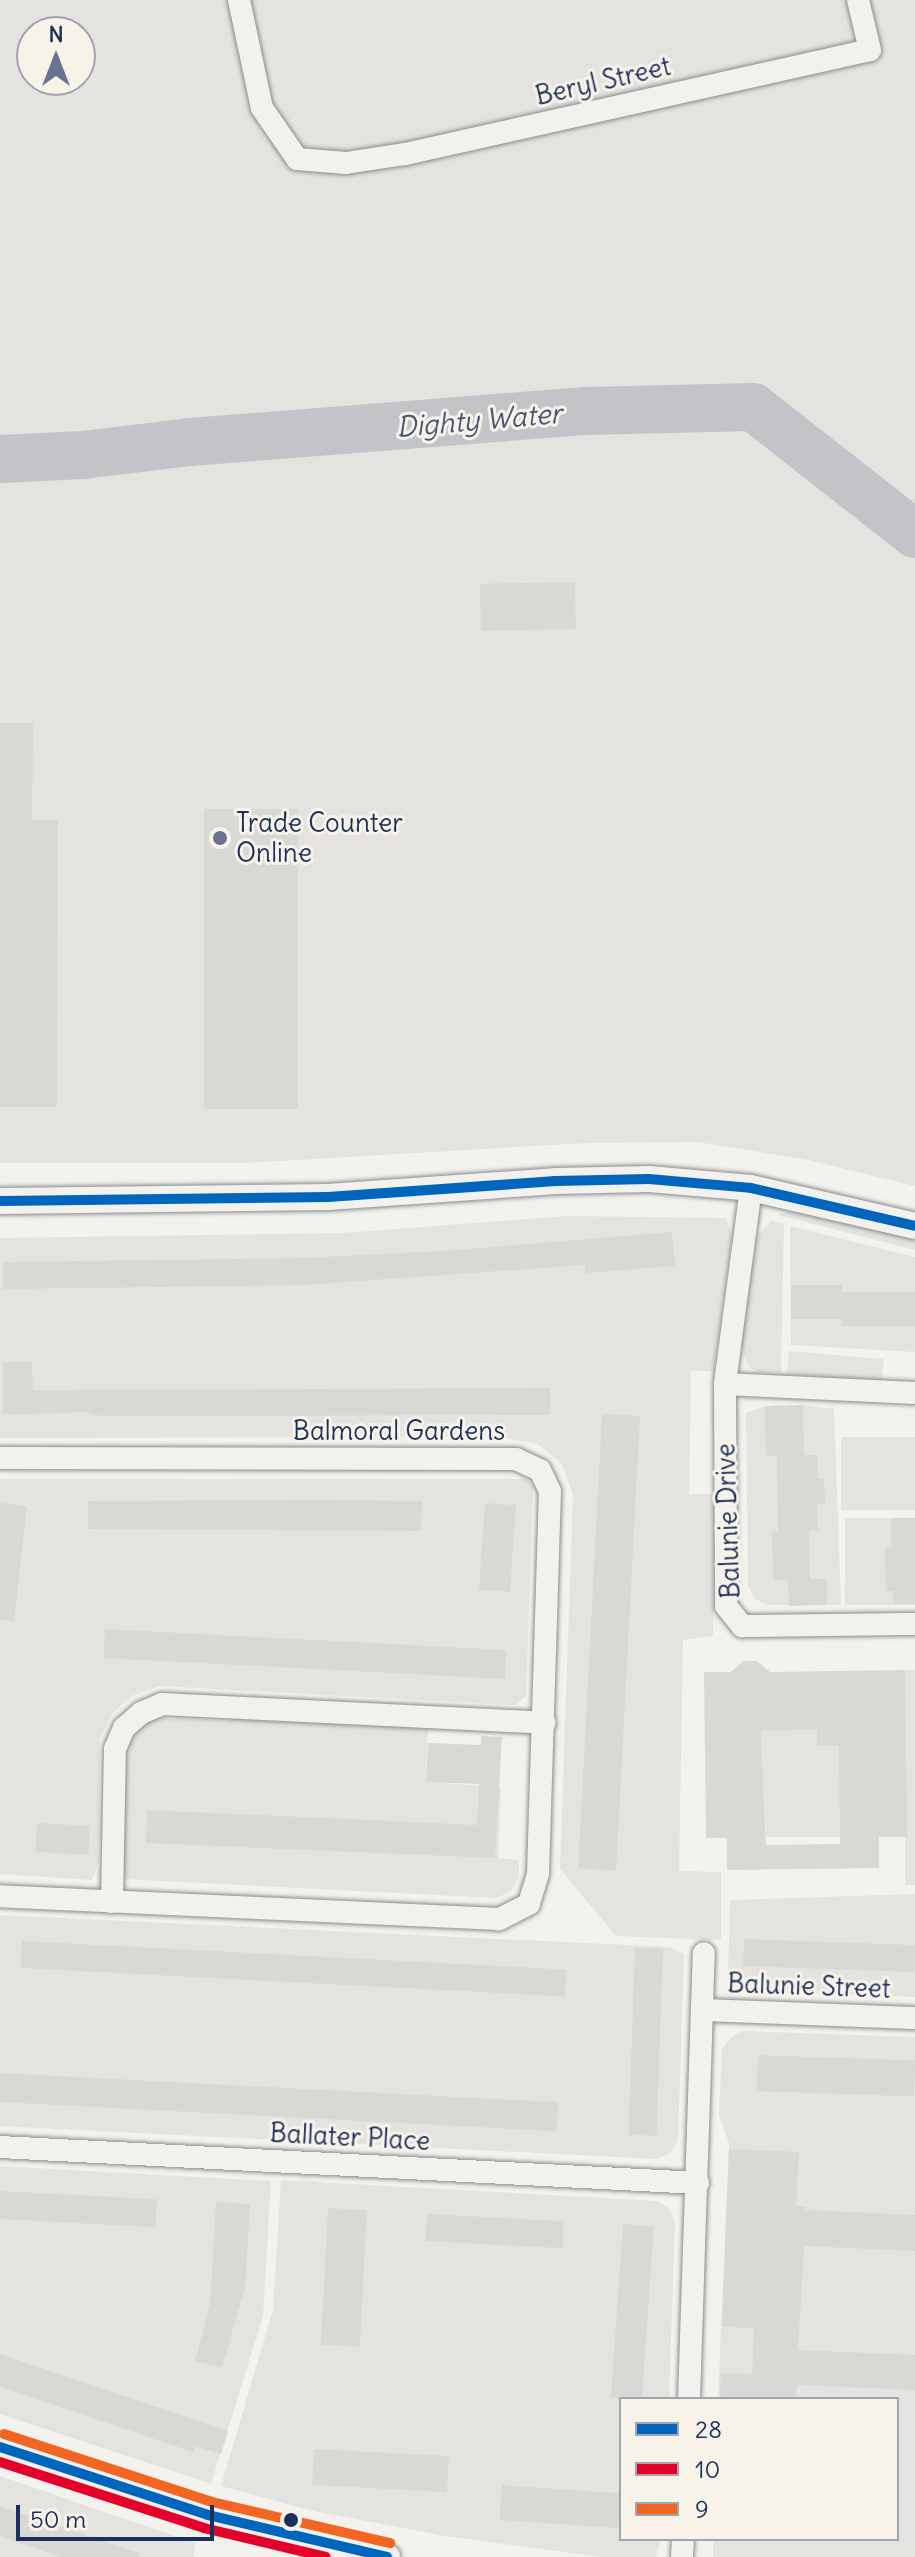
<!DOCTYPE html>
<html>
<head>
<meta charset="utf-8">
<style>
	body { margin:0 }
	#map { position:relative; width:915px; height:2557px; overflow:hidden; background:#f4f2ec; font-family:Delius,sans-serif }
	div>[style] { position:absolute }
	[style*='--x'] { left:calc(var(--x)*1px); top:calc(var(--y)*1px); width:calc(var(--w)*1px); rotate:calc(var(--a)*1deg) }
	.built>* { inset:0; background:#e4e3df; transform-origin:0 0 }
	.river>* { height:48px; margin:-24px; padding:0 24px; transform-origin:24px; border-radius:24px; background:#c2c4c8 }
	.building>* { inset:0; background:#d8d8d5; transform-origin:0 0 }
	.roads { filter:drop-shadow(0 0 2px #898c92) drop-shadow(0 0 2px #898c92) }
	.minor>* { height:22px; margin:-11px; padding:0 11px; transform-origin:11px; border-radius:11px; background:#f2f1ed }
	.tertiary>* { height:26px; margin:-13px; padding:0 13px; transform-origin:13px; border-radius:13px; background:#f2f1ed }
	.bus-1>* { height:10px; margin:-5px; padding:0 5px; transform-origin:5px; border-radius:5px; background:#0065bd }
	.bus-2>* { height:10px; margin:-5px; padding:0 5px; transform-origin:5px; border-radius:5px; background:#e4002b }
	.bus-3>* { height:10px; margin:-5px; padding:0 5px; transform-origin:5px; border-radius:5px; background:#f26522 }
	.dots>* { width:22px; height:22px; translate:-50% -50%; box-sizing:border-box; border:4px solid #f7f3e8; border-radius:50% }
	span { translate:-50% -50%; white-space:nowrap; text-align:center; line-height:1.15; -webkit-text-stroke:6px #f7f3e8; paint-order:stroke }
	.street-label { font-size:26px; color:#1b2f5e }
	.poi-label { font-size:26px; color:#1b2f5e }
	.left { translate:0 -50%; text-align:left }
	.water-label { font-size:28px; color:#465679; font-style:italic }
	.legend { position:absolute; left:619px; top:2397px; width:280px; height:144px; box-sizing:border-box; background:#f7f3e8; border:2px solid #9fa5b1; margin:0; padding:10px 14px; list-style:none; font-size:24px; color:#1b2f5e }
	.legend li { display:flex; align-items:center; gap:16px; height:40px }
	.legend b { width:40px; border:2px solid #9fa5b1 }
	.north { position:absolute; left:16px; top:16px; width:80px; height:80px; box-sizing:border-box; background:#f7f3e8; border:2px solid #9fa5b1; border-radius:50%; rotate:0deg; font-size:22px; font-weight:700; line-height:32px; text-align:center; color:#1b2f5e }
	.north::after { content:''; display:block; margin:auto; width:28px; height:36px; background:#677390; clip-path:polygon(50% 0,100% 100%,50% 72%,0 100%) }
	.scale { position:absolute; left:16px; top:2505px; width:198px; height:36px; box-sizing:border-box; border:4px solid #1b2f5e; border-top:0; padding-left:10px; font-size:24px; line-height:28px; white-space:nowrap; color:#1b2f5e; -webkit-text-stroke:6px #f7f3e8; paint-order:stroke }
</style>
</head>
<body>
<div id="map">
	<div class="built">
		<i style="clip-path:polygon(evenodd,0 0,915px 0,915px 1186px,808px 1160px,698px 1142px,586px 1143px,245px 1163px,0 1163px,0 0,32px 32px,80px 32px,80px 80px,32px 80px,32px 32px)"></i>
		<i style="clip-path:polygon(797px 1210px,915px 1239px,915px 1250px,778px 1215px)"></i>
		<i style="clip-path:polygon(565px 1216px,726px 1218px,732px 1237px,713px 1371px,691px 1371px,689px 1494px,714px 1494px,713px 1636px,683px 1640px,679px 1871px,721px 1872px,721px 1940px,616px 1936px,560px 1869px,573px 1495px,562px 1464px,538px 1444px,499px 1437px,0 1438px,0 1238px,344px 1233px)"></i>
		<i style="clip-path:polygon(771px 1221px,784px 1224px,781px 1373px,759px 1372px,749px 1367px,740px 1346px,757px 1236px)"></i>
		<i style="clip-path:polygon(790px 1226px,915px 1257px,915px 1352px,791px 1345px)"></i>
		<i style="left:789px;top:1351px;width:95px;height:23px;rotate:5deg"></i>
		<i style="clip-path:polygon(803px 1405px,834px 1409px,841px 1605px,767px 1605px,754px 1598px,748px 1586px,746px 1413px,765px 1406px)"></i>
		<i style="left:915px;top:1437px;width:73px;height:74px;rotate:90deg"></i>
		<i style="clip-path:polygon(0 1479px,526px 1479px,533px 1485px,526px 1696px,515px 1705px,159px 1686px,132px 1696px,113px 1713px,100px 1738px,98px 1863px,92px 1880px,0 1874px)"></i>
		<i style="left:845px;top:1518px;width:70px;height:87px"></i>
		<i style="left:905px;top:1670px;width:10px;height:215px"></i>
		<i style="clip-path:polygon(248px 1715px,428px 1725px,426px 1782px,501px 1787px,498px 1858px,519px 1860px,519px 1877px,511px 1891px,497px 1898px,123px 1879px,125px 1747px,136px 1729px,156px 1718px,228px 1721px)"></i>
		<i style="clip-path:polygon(817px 1730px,817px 1746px,846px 1746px,840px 1837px,766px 1837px,761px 1731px)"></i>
		<i style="clip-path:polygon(915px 1894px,915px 1997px,751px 1991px,734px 1985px,728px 1975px,730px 1900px)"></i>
		<i style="clip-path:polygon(0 1915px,669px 1947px,684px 1954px,678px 2141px,669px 2154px,656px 2159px,0 2126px)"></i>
		<i style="clip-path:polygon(741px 2031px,915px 2037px,915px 2557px,713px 2557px,713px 2539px,897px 2539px,897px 2399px,718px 2399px,729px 2143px,719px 2115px,722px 2050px,729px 2039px)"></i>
		<i style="clip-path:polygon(0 2166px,271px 2181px,263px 2316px,211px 2484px,0 2414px)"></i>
		<i style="clip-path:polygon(281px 2180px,657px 2201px,668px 2208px,675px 2221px,669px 2399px,621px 2399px,621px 2539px,661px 2539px,656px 2557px,601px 2557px,445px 2536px,309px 2510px,221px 2486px,273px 2310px)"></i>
		<i style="clip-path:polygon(0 2476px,195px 2543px,194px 2557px,0 2557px)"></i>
	</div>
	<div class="river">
		<i style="--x:0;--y:459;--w:83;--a:-2.8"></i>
		<i style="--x:83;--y:455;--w:108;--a:-6.9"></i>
		<i style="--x:190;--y:442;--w:397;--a:-4.5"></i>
		<i style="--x:586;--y:411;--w:167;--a:-1.4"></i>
		<i style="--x:753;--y:407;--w:206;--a:38.1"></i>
	</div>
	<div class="building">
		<i style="left:575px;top:582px;width:47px;height:95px;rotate:89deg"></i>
		<i style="clip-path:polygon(0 723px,33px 723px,32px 820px,58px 820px,57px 1107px,0 1107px)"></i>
		<i style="left:204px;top:809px;width:94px;height:300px"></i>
		<i style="clip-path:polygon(672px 1232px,675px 1266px,586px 1273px,585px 1265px,303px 1285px,3px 1289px,3px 1262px,303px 1258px,442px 1251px)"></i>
		<i style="clip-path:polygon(791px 1285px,842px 1285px,842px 1292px,915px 1292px,915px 1326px,841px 1326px,842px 1319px,791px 1319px)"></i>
		<i style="clip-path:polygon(3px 1362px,32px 1362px,33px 1390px,550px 1388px,550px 1415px,113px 1416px,89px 1415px,89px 1412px,3px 1415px)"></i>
		<i style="clip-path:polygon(803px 1405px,804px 1455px,818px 1455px,818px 1479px,824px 1479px,825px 1504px,817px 1504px,818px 1530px,809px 1531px,810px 1579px,827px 1579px,827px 1605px,789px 1606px,788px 1580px,773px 1580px,772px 1531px,778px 1531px,777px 1456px,766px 1456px,765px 1406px)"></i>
		<i style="left:602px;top:1414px;width:38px;height:455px;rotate:3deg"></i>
		<i style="clip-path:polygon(323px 1500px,422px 1501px,421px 1531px,88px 1529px,88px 1501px)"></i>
		<i style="clip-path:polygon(0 1503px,27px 1506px,14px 1621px,0 1620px)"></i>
		<i style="left:485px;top:1503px;width:31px;height:87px;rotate:4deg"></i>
		<i style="clip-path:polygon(891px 1518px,915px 1518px,915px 1604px,893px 1604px,893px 1591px,886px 1591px,885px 1547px,891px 1547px)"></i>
		<i style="left:105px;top:1629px;width:402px;height:29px;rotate:3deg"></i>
		<i style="clip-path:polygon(evenodd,743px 1661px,757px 1661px,770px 1672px,905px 1670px,907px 1837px,879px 1837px,879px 1868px,727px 1870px,727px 1838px,706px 1838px,704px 1672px,731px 1672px,743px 1661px,817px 1730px,817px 1746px,839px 1746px,840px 1844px,766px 1845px,761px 1731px,817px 1730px)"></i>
		<i style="clip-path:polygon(481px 1736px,502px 1737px,495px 1858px,146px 1843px,147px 1810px,477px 1825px,479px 1784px,426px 1782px,428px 1743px,481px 1745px)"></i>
		<i style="left:37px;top:1823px;width:53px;height:29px;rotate:3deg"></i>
		<i style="left:744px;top:1939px;width:171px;height:27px;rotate:2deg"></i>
		<i style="left:22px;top:1941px;width:545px;height:27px;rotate:3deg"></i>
		<i style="left:635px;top:1948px;width:28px;height:187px;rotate:2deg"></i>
		<i style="left:758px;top:2055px;width:157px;height:36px;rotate:2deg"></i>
		<i style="left:0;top:2073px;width:559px;height:29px;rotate:3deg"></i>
		<i style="clip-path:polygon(729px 2149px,799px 2152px,796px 2206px,806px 2207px,806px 2210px,915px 2215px,915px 2251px,804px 2246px,798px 2350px,915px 2355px,915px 2390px,797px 2385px,796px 2399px,720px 2399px,721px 2373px,752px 2374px,754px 2328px,722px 2327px)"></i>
		<i style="left:0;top:2191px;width:157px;height:28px;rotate:3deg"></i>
		<i style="clip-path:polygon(216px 2202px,250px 2204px,245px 2287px,222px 2368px,195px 2361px,210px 2304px)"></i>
		<i style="left:328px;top:2208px;width:39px;height:137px;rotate:3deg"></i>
		<i style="left:427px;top:2214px;width:137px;height:27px;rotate:3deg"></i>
		<i style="left:623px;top:2224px;width:31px;height:175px;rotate:4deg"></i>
		<i style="clip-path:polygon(0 2354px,228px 2431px,221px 2454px,195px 2446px,193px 2452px,0 2387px)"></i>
		<i style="left:314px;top:2449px;width:135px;height:36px;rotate:3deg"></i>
		<i style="left:502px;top:2485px;width:119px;height:35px;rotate:4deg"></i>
		<i style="clip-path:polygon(0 2506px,139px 2553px,139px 2557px,61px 2557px,0 2536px)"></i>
	</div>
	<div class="roads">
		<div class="minor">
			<i style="--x:239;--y:0;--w:110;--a:78"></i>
			<i style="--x:262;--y:108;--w:62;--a:55.5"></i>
			<i style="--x:297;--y:159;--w:49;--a:4.7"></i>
			<i style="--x:346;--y:163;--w:60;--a:-8.7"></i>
			<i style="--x:405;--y:154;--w:476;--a:-12.6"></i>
			<i style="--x:870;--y:50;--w:51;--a:-103.5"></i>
			<i style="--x:751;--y:1188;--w:198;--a:97.6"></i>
			<i style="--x:725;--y:1384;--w:222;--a:89.7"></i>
			<i style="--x:726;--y:1606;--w:26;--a:51"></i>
			<i style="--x:742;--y:1626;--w:173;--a:-0.7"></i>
			<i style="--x:725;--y:1384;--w:190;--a:2.7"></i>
			<i style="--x:0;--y:1458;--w:516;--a:0.11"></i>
			<i style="--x:516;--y:1459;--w:26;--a:25"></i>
			<i style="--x:540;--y:1470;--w:23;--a:65"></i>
			<i style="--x:550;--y:1491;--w:383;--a:91.8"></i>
			<i style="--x:538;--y:1874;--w:31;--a:107"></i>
			<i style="--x:529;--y:1904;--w:34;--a:153"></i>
			<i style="--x:499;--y:1919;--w:500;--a:-177.4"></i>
			<i style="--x:112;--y:1902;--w:153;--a:-88.9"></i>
			<i style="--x:115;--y:1749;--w:23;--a:-67"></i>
			<i style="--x:124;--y:1728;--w:23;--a:-41"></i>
			<i style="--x:141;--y:1713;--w:23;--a:-23"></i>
			<i style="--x:162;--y:1704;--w:383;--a:2.8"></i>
			<i style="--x:702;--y:2010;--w:213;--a:2.2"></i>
			<i style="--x:0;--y:2147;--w:699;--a:2.95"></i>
			<i style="--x:689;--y:2399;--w:446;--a:-88.1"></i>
			<i style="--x:682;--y:2557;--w:18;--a:-87"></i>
		</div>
		<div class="tertiary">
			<i style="--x:0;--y:1201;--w:328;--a:-0.7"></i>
			<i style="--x:328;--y:1197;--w:228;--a:-4"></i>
			<i style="--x:555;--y:1181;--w:94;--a:-1.2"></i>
			<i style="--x:649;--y:1179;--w:102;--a:5"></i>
			<i style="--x:751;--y:1188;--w:168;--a:13"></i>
			<i style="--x:0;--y:2447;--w:219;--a:18.1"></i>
			<i style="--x:208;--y:2515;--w:184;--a:13.2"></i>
		</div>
	</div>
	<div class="bus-1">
		<i style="--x:0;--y:1201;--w:328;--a:-0.7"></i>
		<i style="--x:328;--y:1197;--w:228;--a:-4"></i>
		<i style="--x:555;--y:1181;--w:94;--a:-1.2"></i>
		<i style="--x:649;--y:1179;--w:102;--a:5"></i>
		<i style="--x:751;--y:1188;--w:168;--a:13"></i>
		<i style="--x:0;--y:2447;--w:219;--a:18.1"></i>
		<i style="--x:208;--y:2515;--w:184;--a:13.2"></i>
	</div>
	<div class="bus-2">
		<i style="--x:0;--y:2462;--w:214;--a:17.9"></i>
		<i style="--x:204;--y:2528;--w:125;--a:13.4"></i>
	</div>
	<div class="bus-3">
		<i style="--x:4;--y:2434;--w:219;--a:18.1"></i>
		<i style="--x:212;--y:2502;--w:183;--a:13"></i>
	</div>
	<div class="dots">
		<i style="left:220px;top:838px;background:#677390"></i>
		<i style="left:291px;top:2520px;background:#1b2f5e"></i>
	</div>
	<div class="street-label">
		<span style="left:603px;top:81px;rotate:-13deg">Beryl Street</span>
		<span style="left:399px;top:1431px">Balmoral Gardens</span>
		<span style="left:728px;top:1521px;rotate:-92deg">Balunie Drive</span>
		<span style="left:809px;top:1986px;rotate:2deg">Balunie Street</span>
		<span style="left:350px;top:2137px;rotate:3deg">Ballater Place</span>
	</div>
	<div class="poi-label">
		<span class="left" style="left:236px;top:838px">Trade Counter<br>Online</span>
	</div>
	<div class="water-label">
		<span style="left:479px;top:420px;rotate:-5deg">Dighty Water</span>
	</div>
	<ul class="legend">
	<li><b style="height:10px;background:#0065bd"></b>28</li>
	<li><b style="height:10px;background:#e4002b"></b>10</li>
	<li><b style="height:10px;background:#f26522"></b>9</li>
	</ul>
	<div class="north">N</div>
	<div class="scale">50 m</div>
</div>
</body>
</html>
